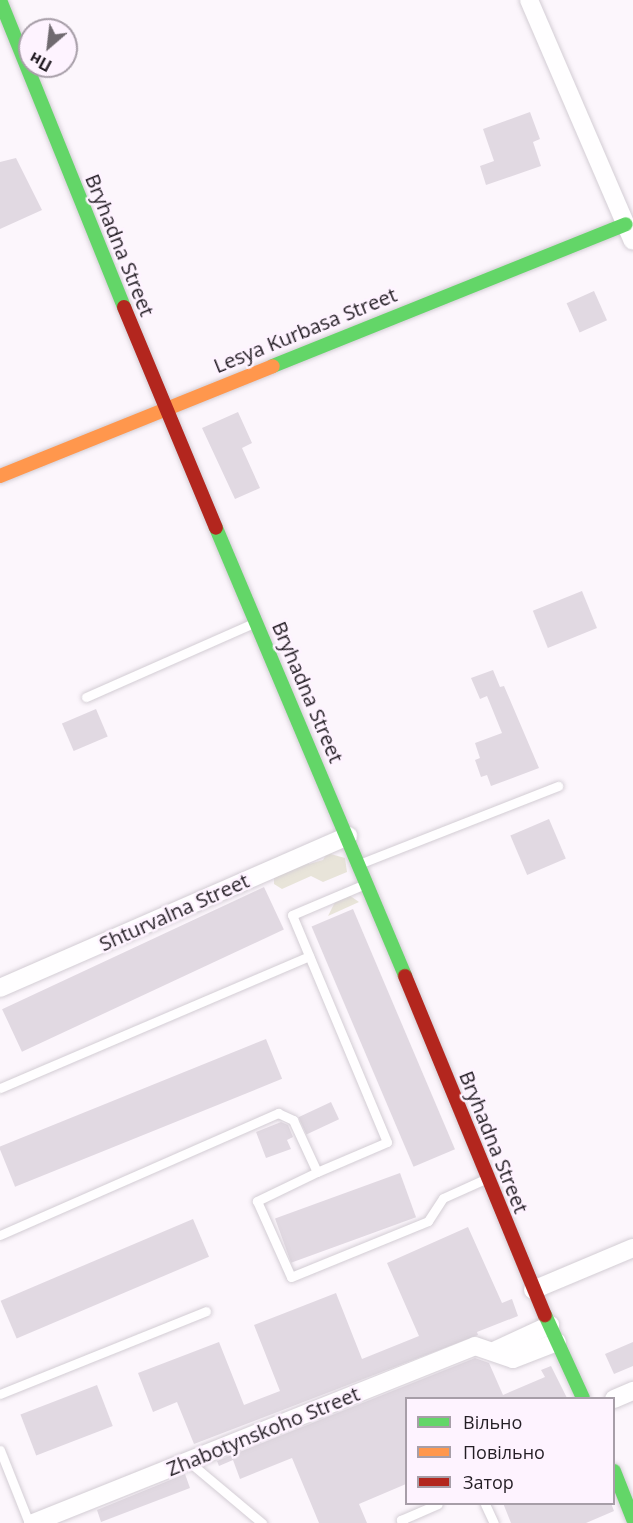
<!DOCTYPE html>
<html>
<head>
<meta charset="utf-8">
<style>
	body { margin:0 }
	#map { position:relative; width:633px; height:1523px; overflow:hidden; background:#fcf6fc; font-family:"Open Sans",sans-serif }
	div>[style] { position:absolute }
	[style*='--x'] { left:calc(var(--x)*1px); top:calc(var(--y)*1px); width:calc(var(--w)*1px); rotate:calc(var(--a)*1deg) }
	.green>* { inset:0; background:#e8e4d9 }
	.building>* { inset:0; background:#e1d9e2; transform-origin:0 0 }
	.roads { filter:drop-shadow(0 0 2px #d3cdd4) drop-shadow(0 0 2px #d3cdd4) }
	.lane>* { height:9px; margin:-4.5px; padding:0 4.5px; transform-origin:4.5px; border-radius:4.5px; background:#fffeff }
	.street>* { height:18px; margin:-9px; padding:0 9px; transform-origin:9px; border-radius:9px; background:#fffeff }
	.fast>* { height:14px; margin:-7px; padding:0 7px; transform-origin:7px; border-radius:7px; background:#63d668 }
	.slow>* { height:14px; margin:-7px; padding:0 7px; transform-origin:7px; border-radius:7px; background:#ff974d }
	.jam>* { height:14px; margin:-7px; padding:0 7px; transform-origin:7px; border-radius:7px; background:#b3261e }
	span { translate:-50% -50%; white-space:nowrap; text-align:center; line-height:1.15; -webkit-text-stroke:5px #fef3ff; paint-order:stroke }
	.street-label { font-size:20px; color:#241e25 }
	.legend { position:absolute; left:405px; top:1397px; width:210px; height:108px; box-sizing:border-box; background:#fef3ff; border:2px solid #a79ea8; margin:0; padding:8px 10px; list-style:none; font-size:18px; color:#241e25 }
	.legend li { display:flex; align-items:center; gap:12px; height:30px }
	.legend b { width:30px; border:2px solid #a79ea8 }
	.north { position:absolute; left:18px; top:18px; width:60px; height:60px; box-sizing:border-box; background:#fef3ff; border:2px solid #a79ea8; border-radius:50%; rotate:208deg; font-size:16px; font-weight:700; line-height:24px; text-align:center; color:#241e25 }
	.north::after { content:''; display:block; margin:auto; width:21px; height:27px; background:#706a70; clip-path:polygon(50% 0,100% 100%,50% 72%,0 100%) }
</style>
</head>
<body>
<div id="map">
	<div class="green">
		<i style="clip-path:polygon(327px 853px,345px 858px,347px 872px,323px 882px,311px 876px,282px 889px,274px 884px,274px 871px,305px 857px,309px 864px,323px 860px)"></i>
		<i style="clip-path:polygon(349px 895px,359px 902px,328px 916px,336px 900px)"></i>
	</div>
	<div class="building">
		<i style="clip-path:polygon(530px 112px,540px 139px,533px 142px,541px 166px,486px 185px,480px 166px,494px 161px,483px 129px)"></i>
		<i style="clip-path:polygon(16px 158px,42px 210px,0 229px,0 162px)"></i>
		<i style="left:594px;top:291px;width:32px;height:30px;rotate:66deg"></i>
		<i style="clip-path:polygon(238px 412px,252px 443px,242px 448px,260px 488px,235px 499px,202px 428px)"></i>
		<i style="left:582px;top:591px;width:40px;height:53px;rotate:68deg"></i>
		<i style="clip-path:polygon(493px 670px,500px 687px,504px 686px,539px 768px,491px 786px,487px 775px,481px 777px,475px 760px,480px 758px,475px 743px,502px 733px,487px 696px,480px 699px,471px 678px)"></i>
		<i style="left:96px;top:709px;width:30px;height:37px;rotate:67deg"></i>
		<i style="left:549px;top:819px;width:43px;height:42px;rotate:67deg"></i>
		<i style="left:264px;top:887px;width:47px;height:289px;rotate:65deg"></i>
		<i style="left:353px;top:909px;width:261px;height:45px;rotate:67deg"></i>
		<i style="left:266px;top:1039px;width:43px;height:288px;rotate:68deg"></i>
		<i style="left:331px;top:1102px;width:19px;height:36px;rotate:65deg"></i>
		<i style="clip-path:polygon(281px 1122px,288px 1125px,293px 1137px,287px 1140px,291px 1149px,266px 1158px,256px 1132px)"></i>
		<i style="left:400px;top:1173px;width:47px;height:133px;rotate:70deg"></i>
		<i style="left:193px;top:1219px;width:41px;height:209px;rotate:67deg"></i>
		<i style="clip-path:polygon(468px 1227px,502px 1303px,512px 1299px,518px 1316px,477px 1332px,478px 1335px,194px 1444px,177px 1402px,153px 1412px,138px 1373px,219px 1342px,244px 1405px,280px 1391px,254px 1325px,336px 1293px,362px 1359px,419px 1336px,387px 1263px)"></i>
		<i style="clip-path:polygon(633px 1342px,633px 1366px,614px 1374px,605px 1354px)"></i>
		<i style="clip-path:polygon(475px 1358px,489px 1363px,503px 1395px,545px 1377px,541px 1370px,551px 1366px,567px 1398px,406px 1398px,406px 1484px,359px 1504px,367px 1523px,319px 1523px,292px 1458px,240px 1479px,233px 1460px,219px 1466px,217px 1461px)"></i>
		<i style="left:97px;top:1385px;width:44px;height:82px;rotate:69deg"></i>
		<i style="clip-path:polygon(185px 1474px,190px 1488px,101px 1522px,97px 1510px)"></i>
		<i style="clip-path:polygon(503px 1503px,611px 1503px,614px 1511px,586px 1523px,511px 1523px)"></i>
	</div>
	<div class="roads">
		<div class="lane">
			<i style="--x:86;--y:697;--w:184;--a:-23.8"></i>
			<i style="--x:359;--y:864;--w:214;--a:-21.4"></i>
			<i style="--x:0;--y:1088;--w:336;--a:-23.1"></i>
			<i style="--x:317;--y:1172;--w:67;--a:154.2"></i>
			<i style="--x:257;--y:1201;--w:83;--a:65.9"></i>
			<i style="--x:291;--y:1277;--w:148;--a:-22.2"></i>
			<i style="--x:428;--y:1221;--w:27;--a:-57"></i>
			<i style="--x:443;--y:1198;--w:46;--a:-24.3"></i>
			<i style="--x:0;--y:1235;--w:304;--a:-23.7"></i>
			<i style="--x:278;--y:1113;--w:17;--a:25"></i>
			<i style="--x:293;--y:1120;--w:57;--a:65.2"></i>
			<i style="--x:317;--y:1172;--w:76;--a:-23.2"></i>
			<i style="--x:387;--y:1142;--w:246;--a:-112.7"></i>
			<i style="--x:292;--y:915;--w:79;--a:-23"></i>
			<i style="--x:0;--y:1394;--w:222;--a:-21.9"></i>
			<i style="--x:0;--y:1450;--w:79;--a:68.3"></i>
			<i style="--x:188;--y:1461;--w:97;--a:40"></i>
			<i style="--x:485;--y:1504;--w:21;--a:65"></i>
			<i style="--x:403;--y:1523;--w:4;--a:-124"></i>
			<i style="--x:401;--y:1520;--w:40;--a:-23.4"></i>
		</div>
		<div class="street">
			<i style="--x:529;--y:0;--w:262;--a:66.7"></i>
			<i style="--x:0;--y:988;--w:380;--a:-23.6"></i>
			<i style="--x:533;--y:1290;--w:108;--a:-22.8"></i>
			<i style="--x:494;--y:1351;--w:62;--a:-24.9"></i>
			<i style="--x:614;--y:1399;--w:21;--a:-23"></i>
			<i style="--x:33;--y:1523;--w:476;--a:-21.8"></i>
			<i style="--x:475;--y:1346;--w:40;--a:18.9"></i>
			<i style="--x:513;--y:1359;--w:47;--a:-21.1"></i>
		</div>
		<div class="fast">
			<i style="--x:0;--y:0;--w:331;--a:68"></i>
			<i style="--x:273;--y:366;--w:380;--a:-21.9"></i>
			<i style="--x:216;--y:528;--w:486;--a:67.1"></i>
			<i style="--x:545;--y:1315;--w:91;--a:65.4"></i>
			<i style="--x:614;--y:1471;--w:52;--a:68.4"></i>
		</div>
		<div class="slow">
			<i style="--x:0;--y:476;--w:294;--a:-21.9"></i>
		</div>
		<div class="jam">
			<i style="--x:124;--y:307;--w:239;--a:67.4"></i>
			<i style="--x:405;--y:976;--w:367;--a:67.6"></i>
		</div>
	</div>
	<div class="street-label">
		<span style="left:120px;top:245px;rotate:68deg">Bryhadna Street</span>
		<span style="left:305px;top:330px;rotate:-22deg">Lesya Kurbasa Street</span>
		<span style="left:308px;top:692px;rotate:67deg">Bryhadna Street</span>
		<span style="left:174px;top:912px;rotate:-24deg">Shturvalna Street</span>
		<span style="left:494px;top:1142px;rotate:68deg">Bryhadna Street</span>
		<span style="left:263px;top:1431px;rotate:-22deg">Zhabotynskoho Street</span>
	</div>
	<ul class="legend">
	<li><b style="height:8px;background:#63d668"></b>Вільно</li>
	<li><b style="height:8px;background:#ff974d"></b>Повільно</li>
	<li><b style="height:8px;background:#b3261e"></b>Затор</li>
	</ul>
	<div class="north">Пн</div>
</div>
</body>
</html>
